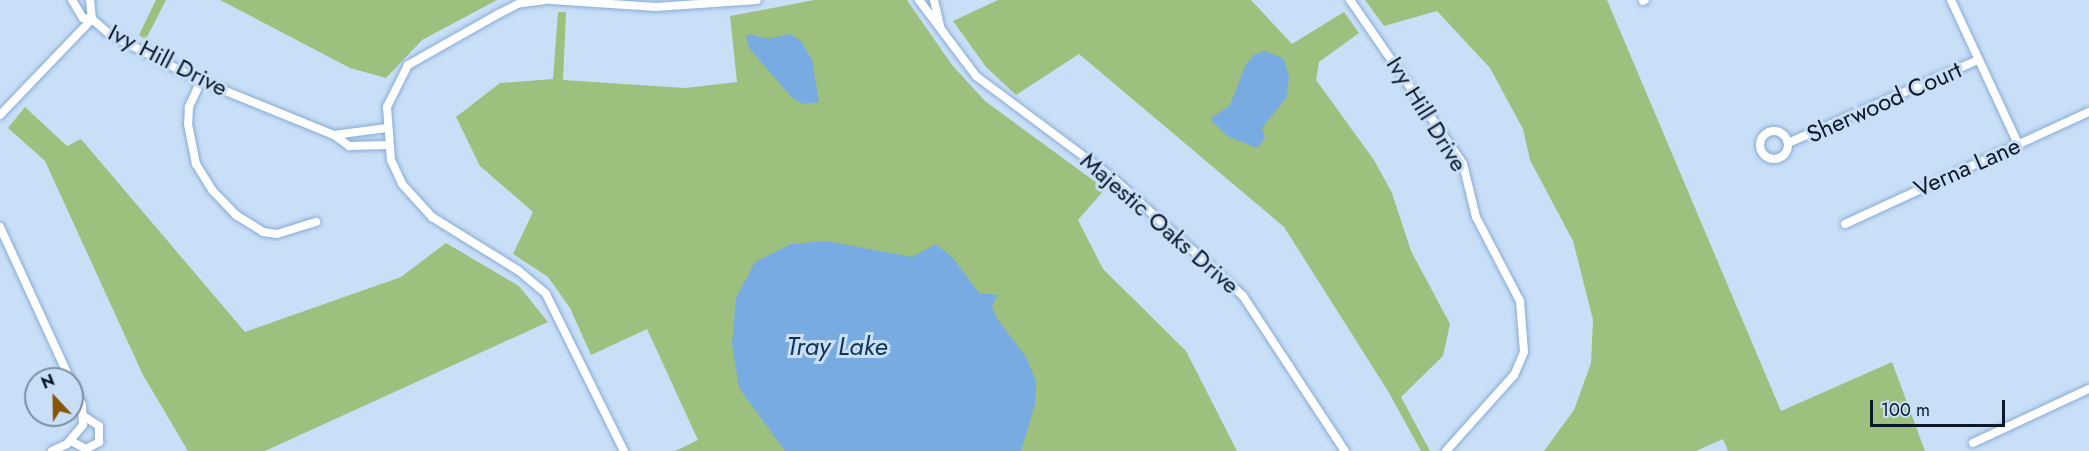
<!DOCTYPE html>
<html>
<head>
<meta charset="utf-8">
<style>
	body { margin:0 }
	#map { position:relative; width:2089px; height:451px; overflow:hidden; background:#c9dff8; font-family:Jost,sans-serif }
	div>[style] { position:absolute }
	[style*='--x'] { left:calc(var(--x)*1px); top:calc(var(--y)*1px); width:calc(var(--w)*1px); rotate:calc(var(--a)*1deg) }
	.green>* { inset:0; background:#9ec07f }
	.water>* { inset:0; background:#78abe1 }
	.roads { filter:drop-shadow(0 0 2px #88acd3) drop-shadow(0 0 2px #88acd3) }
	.street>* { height:8px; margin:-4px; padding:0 4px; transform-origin:4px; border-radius:4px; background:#fff }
	.street>.ring { margin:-4px; padding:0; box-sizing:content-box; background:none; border:8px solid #fff; border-radius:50% }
	span { translate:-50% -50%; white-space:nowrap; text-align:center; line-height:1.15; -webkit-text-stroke:6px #c9dff8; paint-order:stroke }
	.street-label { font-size:24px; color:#0b1827 }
	.water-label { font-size:26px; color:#0f3457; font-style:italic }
	.north { position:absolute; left:24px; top:367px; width:60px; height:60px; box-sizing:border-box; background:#c9dff8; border:2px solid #7d8fa4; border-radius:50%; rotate:338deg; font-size:16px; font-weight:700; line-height:24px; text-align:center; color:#0b1827 }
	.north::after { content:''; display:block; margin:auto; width:21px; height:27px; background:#895600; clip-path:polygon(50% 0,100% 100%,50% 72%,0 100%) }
	.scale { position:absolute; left:1870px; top:400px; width:135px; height:27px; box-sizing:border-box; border:3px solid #0b1827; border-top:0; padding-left:8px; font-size:18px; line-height:21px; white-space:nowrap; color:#0b1827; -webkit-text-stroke:4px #c9dff8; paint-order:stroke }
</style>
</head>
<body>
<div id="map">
	<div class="green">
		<i style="clip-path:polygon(156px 0,166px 0,146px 39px,139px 35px)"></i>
		<i style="clip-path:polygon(220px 0,497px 0,422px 40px,386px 78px,350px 68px)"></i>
		<i style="clip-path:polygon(814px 0,907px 0,952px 65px,985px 101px,1105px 189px,1078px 220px,1103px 269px,1186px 351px,1237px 451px,675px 451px,698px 440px,647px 329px,591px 355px,570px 308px,548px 277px,513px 254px,533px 212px,480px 166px,456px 117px,500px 83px,553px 79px,558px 12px,566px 12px,563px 80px,685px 88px,737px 82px,730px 16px)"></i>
		<i style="clip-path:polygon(998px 0,1251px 0,1292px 44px,1344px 12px,1359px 33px,1319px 62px,1316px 80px,1374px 160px,1392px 193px,1411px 251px,1450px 324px,1443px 356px,1401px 397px,1430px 451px,1421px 451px,1388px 391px,1284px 227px,1079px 54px,1016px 95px,986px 67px,953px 21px)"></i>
		<i style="clip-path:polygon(1365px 0,1607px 0,1781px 411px,1892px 362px,1925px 451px,1728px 451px,1723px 439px,1696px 451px,1544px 451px,1574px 410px,1591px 363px,1593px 320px,1573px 241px,1530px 160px,1523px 129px,1490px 68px,1437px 11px,1384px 26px)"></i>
		<i style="clip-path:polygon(25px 107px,67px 146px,81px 139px,245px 332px,401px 277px,446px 243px,519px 286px,548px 322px,265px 451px,188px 451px,143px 375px,45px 161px,8px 128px)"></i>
	</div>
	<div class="water">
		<i style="clip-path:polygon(750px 34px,768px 39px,790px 34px,801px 41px,812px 60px,819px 102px,803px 104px,792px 98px,749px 48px,746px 37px)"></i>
		<i style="clip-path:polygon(1266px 51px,1284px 59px,1289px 77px,1287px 97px,1262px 128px,1265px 139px,1257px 148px,1227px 136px,1210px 119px,1230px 105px,1246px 64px,1255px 54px)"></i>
		<i style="clip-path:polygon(826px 241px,912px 257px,936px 244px,953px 258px,979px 293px,998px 295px,992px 306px,996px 317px,1026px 357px,1036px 381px,1035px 404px,1021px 451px,785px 451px,739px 388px,732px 344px,736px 298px,755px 262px,791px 244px)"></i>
	</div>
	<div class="roads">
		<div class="street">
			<i style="--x:72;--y:0;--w:21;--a:59"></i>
			<i style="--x:83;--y:18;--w:9;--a:6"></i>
			<i style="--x:90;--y:0;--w:19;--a:84"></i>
			<i style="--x:546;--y:0;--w:26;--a:173"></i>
			<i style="--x:520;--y:3;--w:22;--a:153"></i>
			<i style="--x:500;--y:13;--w:106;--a:150.5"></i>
			<i style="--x:408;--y:65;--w:47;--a:116.6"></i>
			<i style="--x:387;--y:107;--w:53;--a:85.7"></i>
			<i style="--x:391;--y:160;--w:26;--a:65"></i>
			<i style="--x:402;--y:184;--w:45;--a:47.7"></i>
			<i style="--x:432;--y:217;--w:102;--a:31.8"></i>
			<i style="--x:519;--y:271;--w:35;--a:40"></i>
			<i style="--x:546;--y:294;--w:175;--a:63.6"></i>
			<i style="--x:551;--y:0;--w:105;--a:3.8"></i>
			<i style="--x:656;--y:7;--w:101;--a:-4"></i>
			<i style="--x:919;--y:0;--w:95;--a:53.1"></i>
			<i style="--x:976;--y:76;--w:172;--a:36.7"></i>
			<i style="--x:1114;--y:179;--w:174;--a:42.2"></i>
			<i style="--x:1243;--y:296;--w:186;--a:56.7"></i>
			<i style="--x:934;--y:0;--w:28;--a:77"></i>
			<i style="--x:1350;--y:0;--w:199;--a:55.4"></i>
			<i style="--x:1463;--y:164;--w:55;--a:76.2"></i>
			<i style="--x:1476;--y:217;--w:95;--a:62.4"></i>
			<i style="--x:1520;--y:301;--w:51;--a:85.5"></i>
			<i style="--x:1524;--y:352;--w:25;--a:113"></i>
			<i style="--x:1514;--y:375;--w:102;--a:131.8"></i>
			<i style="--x:1951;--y:0;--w:159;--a:65"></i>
			<i style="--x:1643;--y:1;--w:2;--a:-27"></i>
			<i style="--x:92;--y:19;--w:23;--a:41"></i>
			<i style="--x:109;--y:34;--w:103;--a:27.1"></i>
			<i style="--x:201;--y:81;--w:144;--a:22.1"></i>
			<i style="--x:334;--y:135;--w:19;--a:36"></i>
			<i style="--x:349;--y:146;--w:40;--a:-1.4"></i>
			<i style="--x:201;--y:81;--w:29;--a:115"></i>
			<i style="--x:189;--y:107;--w:17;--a:93"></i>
			<i style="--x:188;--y:124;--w:41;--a:78.7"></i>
			<i style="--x:196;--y:164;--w:31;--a:58"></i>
			<i style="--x:212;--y:190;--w:35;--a:46"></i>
			<i style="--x:236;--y:215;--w:32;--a:32"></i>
			<i style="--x:263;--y:232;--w:14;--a:8"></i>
			<i style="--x:277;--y:234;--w:41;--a:-17.1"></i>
			<i style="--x:0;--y:115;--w:133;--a:-46.2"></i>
			<i class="ring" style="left:1760px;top:131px;width:20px;height:20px"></i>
			<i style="--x:334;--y:135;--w:53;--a:-7.5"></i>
			<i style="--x:1788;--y:143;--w:207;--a:-23.6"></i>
			<i style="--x:1845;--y:224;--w:268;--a:-24.7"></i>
			<i style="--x:0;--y:227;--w:167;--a:65.3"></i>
			<i style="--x:71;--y:441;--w:17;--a:28"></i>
			<i style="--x:86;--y:449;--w:15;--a:-28"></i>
			<i style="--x:99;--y:442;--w:16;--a:-90"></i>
			<i style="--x:99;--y:426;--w:17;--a:-147"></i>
			<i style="--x:1973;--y:443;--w:128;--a:-25"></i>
			<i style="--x:52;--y:451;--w:17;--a:-25"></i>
			<i style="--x:67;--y:444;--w:25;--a:-50"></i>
			<i style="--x:83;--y:425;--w:20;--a:-93"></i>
			<i style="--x:82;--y:405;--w:24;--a:-114"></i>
		</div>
	</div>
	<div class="street-label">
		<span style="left:168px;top:60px;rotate:27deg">Ivy Hill Drive</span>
		<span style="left:1884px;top:102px;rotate:-24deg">Sherwood Court</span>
		<span style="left:1427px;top:114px;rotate:58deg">Ivy Hill Drive</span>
		<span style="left:1967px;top:167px;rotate:-24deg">Verna Lane</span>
		<span style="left:1160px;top:223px;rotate:41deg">Majestic Oaks Drive</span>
	</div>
	<div class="water-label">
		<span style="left:837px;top:347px">Tray Lake</span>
	</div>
	<div class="north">N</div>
	<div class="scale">100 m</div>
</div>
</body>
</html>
